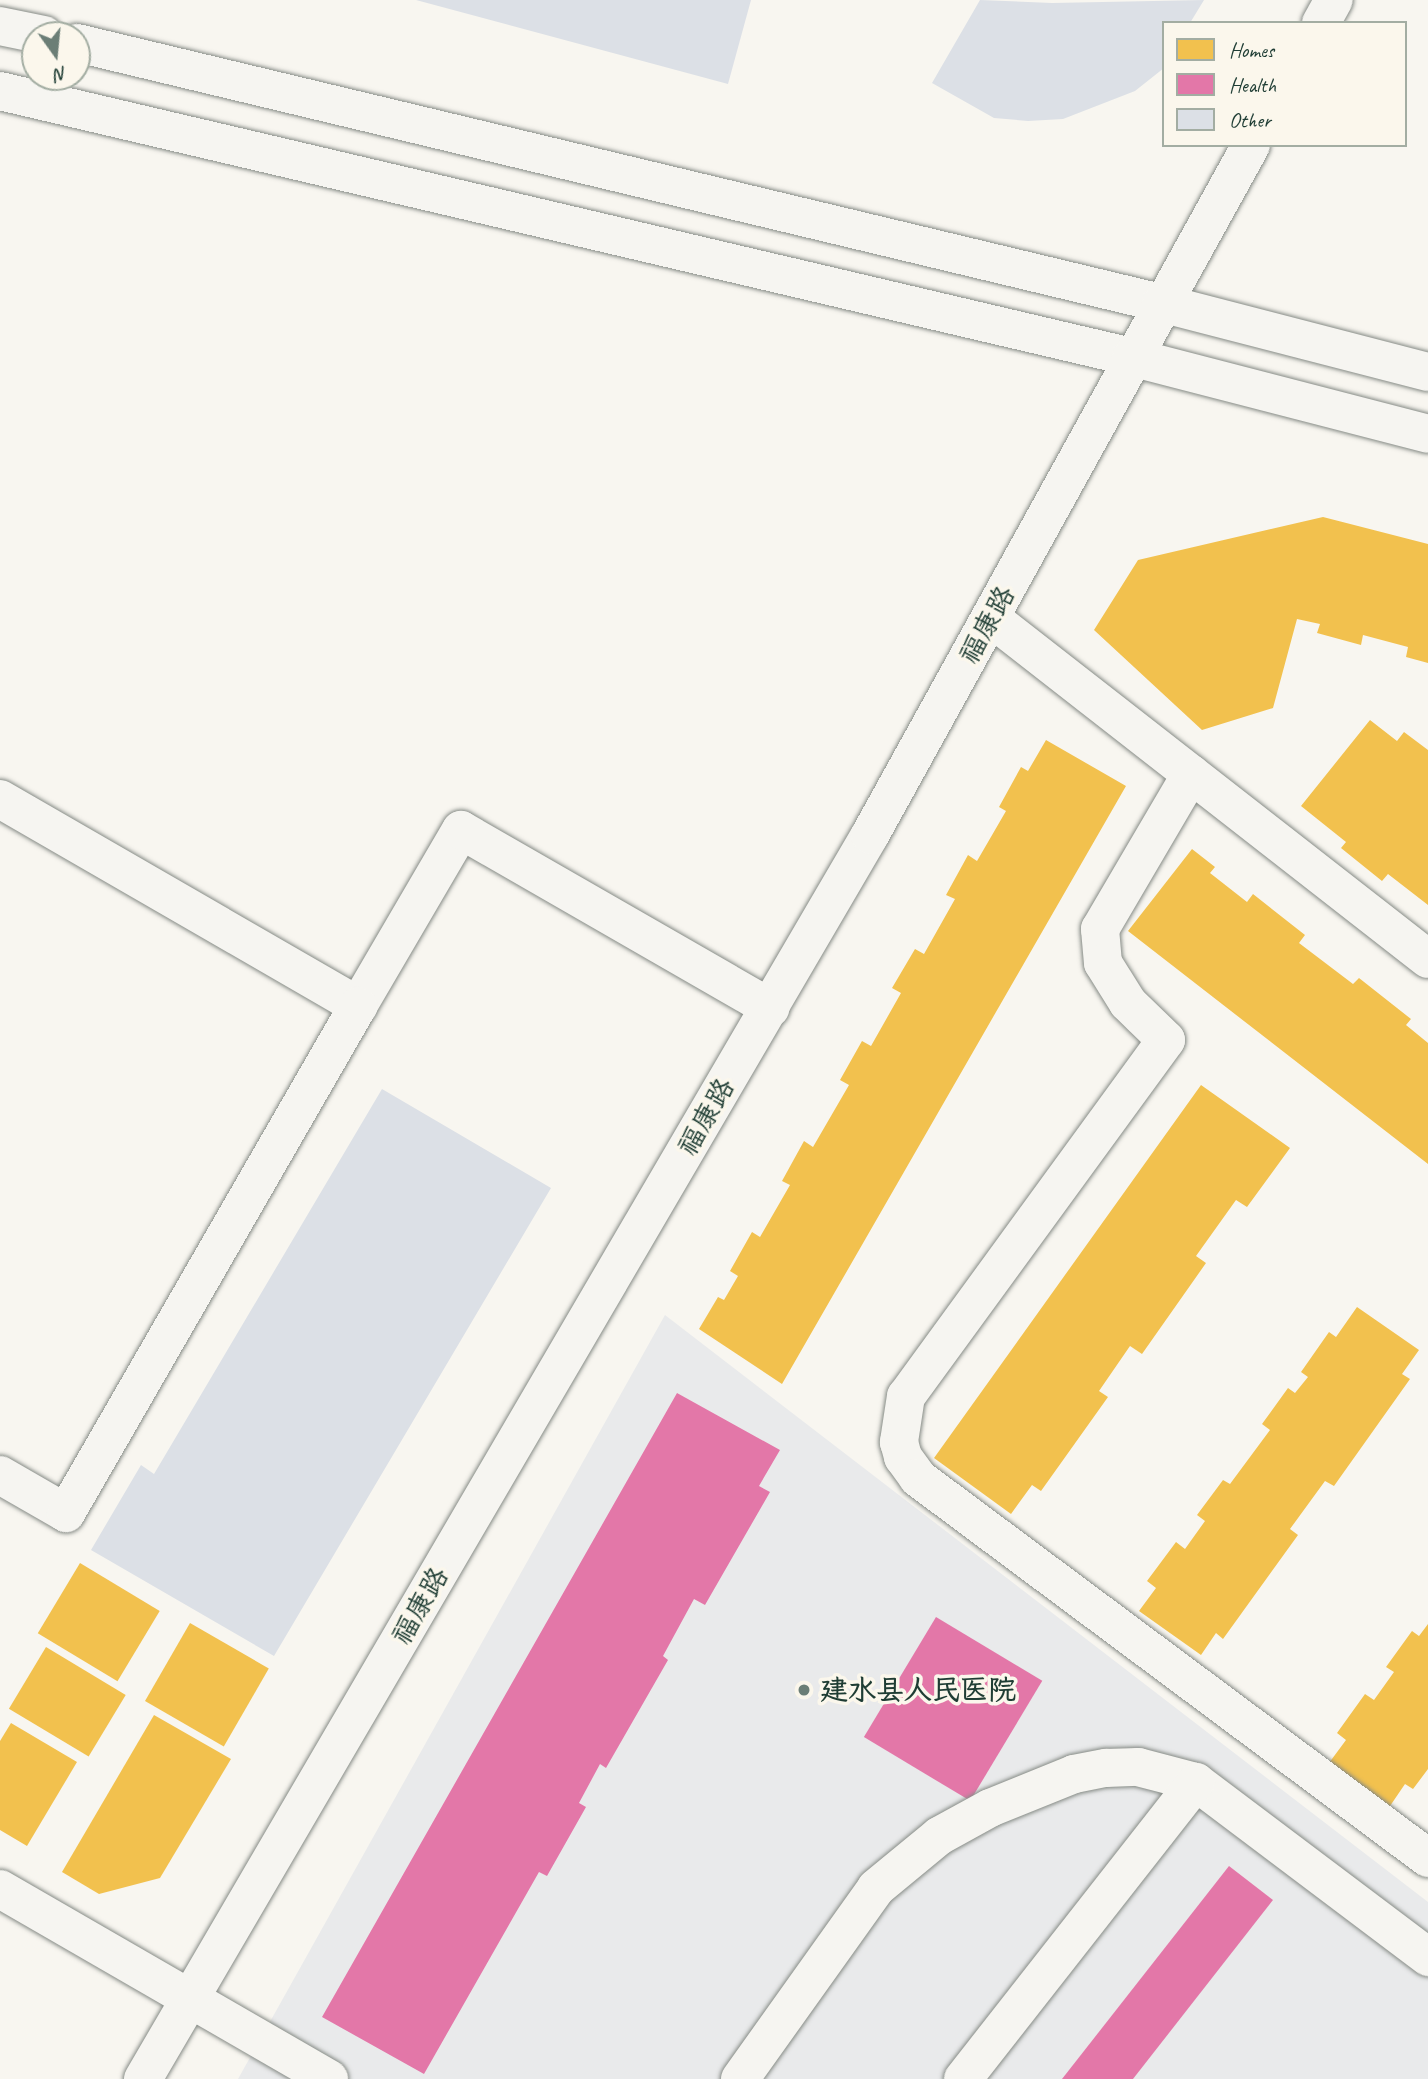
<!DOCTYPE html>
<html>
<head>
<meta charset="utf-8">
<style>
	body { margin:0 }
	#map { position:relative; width:1428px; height:2079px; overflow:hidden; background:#f8f6f0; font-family:Caveat,"LXGW WenKai TC",sans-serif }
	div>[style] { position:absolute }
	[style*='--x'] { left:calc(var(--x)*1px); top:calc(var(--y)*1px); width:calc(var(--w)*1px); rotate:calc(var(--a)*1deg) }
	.built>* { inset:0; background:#e9eaeb }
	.homes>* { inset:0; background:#f2c14e; transform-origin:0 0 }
	.health>* { inset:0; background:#e377a8; transform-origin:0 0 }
	.building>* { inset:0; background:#dce0e6 }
	.roads { filter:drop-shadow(0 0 2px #868b86) drop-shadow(0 0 2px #868b86) }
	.minor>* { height:38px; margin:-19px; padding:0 19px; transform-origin:19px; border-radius:19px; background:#f6f5f1 }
	.dots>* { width:19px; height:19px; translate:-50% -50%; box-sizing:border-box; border:4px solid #fbf7ec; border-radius:50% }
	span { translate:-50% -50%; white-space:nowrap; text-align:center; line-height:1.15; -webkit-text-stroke:7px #fbf7ec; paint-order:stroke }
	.street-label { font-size:28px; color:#1f3d34 }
	.poi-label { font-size:28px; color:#1f3d34; font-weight:700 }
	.left { translate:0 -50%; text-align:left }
	.legend { position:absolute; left:1162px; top:21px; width:245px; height:126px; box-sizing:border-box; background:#fbf7ec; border:2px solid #a3ada2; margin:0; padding:9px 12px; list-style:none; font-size:21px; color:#1f3d34 }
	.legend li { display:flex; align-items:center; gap:14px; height:35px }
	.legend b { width:35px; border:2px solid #a3ada2 }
	.north { position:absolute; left:21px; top:21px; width:70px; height:70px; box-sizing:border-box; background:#fbf7ec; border:2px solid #a3ada2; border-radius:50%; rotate:165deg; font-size:19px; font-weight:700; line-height:28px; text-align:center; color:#1f3d34 }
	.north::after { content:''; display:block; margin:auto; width:24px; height:32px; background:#6b7e76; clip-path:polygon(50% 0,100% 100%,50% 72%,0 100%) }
</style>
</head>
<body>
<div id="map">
	<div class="built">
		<i style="clip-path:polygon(665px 1315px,1428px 1902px,1428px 2079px,238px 2079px)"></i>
	</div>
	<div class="homes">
		<i style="clip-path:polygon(1323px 517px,1428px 544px,1428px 663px,1406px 657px,1408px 647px,1363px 635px,1361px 645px,1317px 633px,1320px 624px,1297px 619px,1273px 708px,1202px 730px,1094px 630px,1138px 560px)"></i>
		<i style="clip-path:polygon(1370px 720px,1397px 741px,1404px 732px,1428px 750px,1428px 905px,1388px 874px,1382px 881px,1341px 848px,1346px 842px,1301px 806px)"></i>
		<i style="clip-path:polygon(1046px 740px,1126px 786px,782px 1384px,699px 1329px,718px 1297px,724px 1300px,738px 1276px,730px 1271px,752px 1232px,760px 1237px,790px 1185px,782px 1181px,804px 1141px,813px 1147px,849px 1085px,840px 1080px,862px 1041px,871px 1046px,901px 993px,892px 988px,915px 949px,924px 954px,955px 899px,946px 895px,968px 855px,977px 861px,1006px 811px,999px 807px,1021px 767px,1028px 771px)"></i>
		<i style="clip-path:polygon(1192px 849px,1215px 867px,1210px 873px,1247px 902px,1253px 894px,1305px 935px,1299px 943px,1353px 984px,1359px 978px,1411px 1019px,1406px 1025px,1428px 1043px,1428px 1164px,1128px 931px)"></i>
		<i style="clip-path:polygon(1201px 1085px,1290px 1148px,1247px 1207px,1236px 1200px,1196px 1256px,1206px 1263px,1142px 1354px,1130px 1346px,1099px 1391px,1108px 1397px,1041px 1491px,1032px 1485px,1011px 1514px,934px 1458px)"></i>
		<i style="clip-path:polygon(1357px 1307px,1419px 1350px,1402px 1374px,1410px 1379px,1334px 1486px,1325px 1481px,1290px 1529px,1298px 1535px,1223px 1639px,1216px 1633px,1201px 1655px,1139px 1611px,1156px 1588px,1147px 1581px,1176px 1542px,1185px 1549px,1205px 1521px,1197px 1515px,1223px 1480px,1230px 1484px,1270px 1430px,1262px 1424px,1288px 1388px,1295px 1393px,1308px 1377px,1301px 1372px,1329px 1332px,1336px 1337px)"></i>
		<i style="left:80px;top:1563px;width:93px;height:82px;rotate:31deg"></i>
		<i style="left:190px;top:1623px;width:91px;height:90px;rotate:30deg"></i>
		<i style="clip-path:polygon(1428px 1624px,1428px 1769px,1413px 1789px,1405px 1784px,1390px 1806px,1329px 1763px,1346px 1740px,1337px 1733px,1365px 1694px,1374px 1700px,1394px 1672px,1386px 1667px,1412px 1631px,1419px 1636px)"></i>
		<i style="left:46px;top:1647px;width:93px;height:72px;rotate:31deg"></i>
		<i style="clip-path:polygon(154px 1715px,231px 1759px,160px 1878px,99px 1894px,62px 1872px)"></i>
		<i style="clip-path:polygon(11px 1723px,77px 1762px,27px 1846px,0 1830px,0 1741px)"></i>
	</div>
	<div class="health">
		<i style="clip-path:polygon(677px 1393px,780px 1450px,759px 1486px,770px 1492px,705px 1605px,694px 1599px,663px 1656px,668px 1660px,606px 1768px,600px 1764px,579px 1803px,586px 1807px,547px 1876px,539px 1872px,424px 2074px,322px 2017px)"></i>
		<i style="left:936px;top:1617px;width:124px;height:140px;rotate:31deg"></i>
		<i style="clip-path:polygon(1229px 1866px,1273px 1900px,1133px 2079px,1062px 2079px)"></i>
	</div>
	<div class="building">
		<i style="clip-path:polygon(416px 0,751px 0,728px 84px)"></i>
		<i style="clip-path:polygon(980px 0,1052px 3px,1204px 0,1190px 23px,1164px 23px,1164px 68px,1135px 91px,1063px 119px,1028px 121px,994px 118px,932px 83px)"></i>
		<i style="clip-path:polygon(382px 1089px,551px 1188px,274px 1656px,91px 1550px,141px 1465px,154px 1474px)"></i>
	</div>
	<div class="roads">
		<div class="minor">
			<i style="--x:1321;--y:23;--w:26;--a:-61"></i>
			<i style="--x:0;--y:26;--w:45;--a:11.6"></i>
			<i style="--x:77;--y:43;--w:1115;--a:13.49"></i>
			<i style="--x:1161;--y:303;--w:276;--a:14.5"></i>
			<i style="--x:0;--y:91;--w:1162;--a:13.23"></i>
			<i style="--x:1131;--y:357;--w:307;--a:14.5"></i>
			<i style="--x:991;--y:618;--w:554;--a:37.97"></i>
			<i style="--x:1191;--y:774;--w:180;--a:120.4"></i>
			<i style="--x:1100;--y:929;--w:34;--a:85"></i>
			<i style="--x:1103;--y:963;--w:47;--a:58"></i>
			<i style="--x:1128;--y:1003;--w:53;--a:44.2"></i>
			<i style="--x:1166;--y:1040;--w:441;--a:126.1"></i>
			<i style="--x:906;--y:1396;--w:47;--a:98.7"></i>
			<i style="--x:899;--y:1442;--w:16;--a:75"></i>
			<i style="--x:903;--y:1457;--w:26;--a:54"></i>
			<i style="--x:918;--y:1478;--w:636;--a:36.69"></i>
			<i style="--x:0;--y:799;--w:414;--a:30"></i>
			<i style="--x:358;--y:1006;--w:204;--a:-59.7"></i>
			<i style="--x:461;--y:830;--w:357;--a:29.9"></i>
			<i style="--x:0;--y:1475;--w:76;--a:29.9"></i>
			<i style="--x:66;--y:1513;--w:585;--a:-60.06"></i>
			<i style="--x:0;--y:1889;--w:380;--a:30"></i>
			<i style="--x:143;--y:2079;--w:1441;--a:-59.7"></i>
			<i style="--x:870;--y:835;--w:788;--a:-61.09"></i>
			<i style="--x:740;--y:2079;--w:234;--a:-54.5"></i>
			<i style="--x:876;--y:1888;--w:82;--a:-39.5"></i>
			<i style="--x:939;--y:1836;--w:58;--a:-28.8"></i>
			<i style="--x:990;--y:1808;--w:91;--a:-22"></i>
			<i style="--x:1074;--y:1774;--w:33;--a:-11"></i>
			<i style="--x:1106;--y:1768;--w:32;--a:-2"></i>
			<i style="--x:1138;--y:1767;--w:60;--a:14.5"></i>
			<i style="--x:1196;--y:1782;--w:291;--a:37"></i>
			<i style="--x:963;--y:2079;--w:377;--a:-51.9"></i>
		</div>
	</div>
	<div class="dots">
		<i style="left:804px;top:1690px;background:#6b7e76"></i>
	</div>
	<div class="street-label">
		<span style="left:987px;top:625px;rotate:-61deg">福康路</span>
		<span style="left:706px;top:1117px;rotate:-60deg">福康路</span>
		<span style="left:420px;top:1606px;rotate:-60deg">福康路</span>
	</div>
	<div class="poi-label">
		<span class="left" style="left:820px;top:1690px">建水县人民医院</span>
	</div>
	<ul class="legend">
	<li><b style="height:19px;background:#f2c14e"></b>Homes</li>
	<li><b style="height:19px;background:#e377a8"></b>Health</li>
	<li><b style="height:19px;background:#dce0e6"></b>Other</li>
	</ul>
	<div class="north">N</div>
</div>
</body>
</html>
